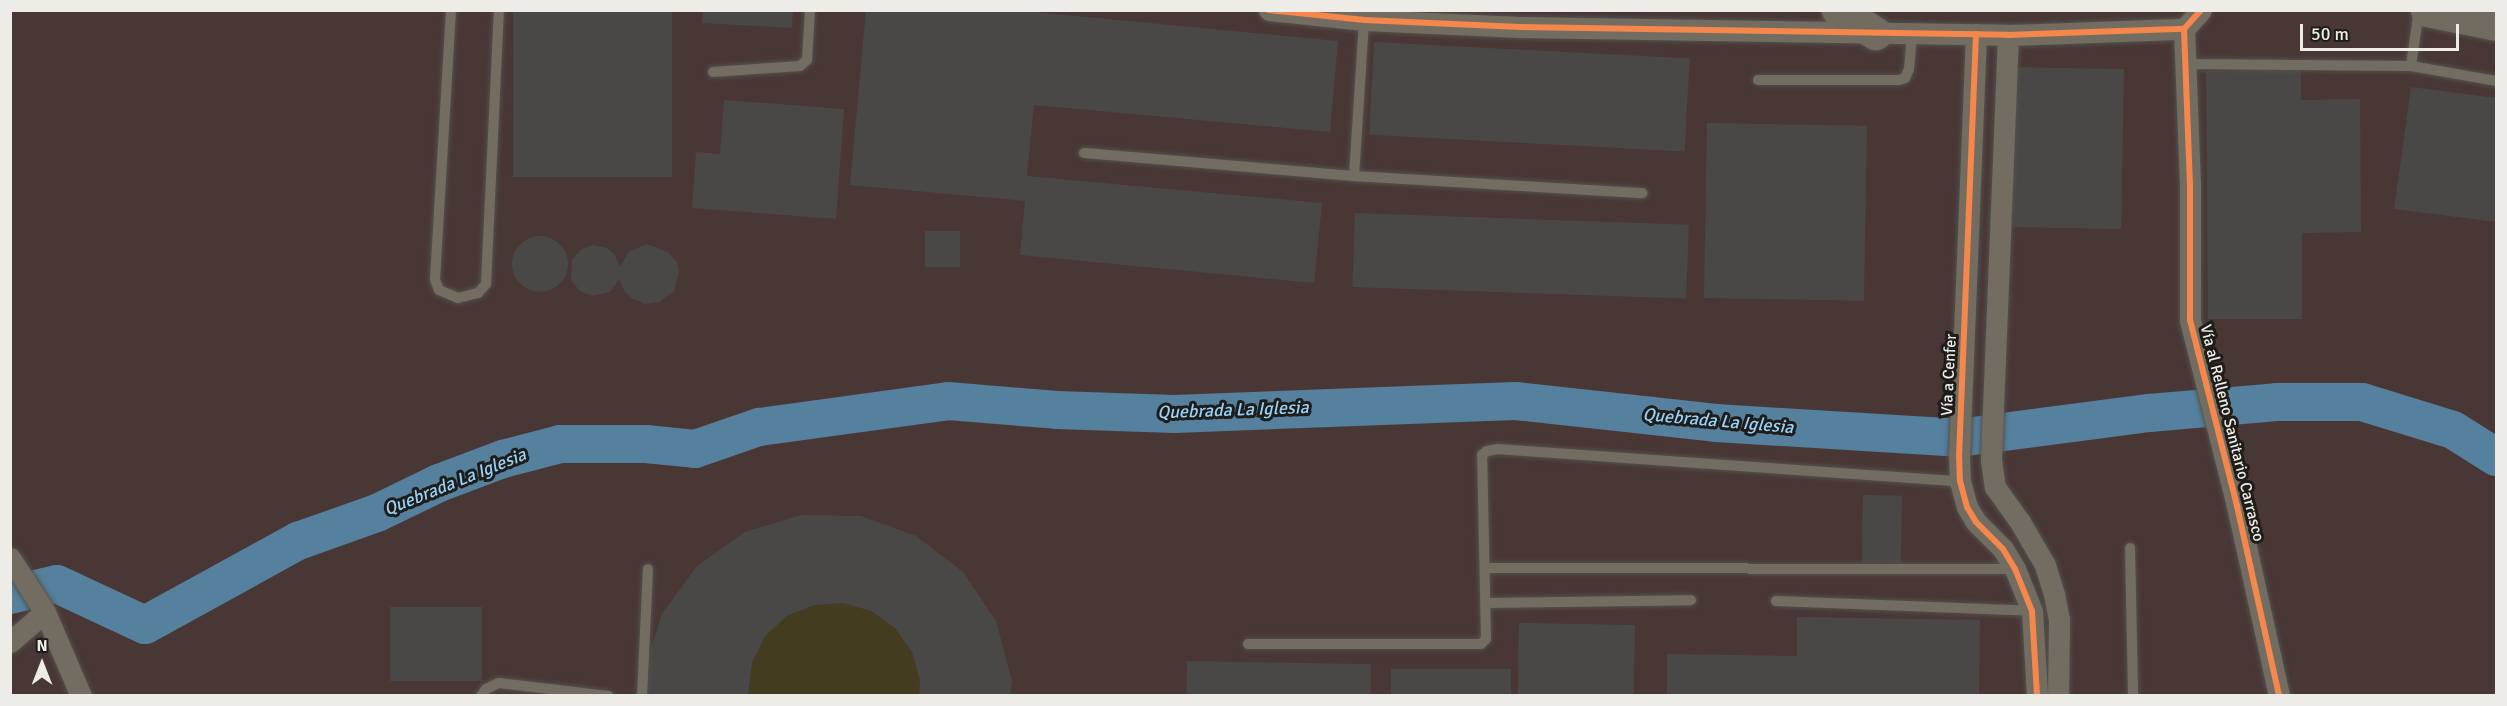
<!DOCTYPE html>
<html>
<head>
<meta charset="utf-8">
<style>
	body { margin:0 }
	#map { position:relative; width:2507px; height:706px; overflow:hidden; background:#35342f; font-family:Signika,sans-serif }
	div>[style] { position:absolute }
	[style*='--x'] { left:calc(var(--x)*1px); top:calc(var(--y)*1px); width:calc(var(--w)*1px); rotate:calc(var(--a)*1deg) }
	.industrial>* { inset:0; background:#493736; transform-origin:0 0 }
	.sand>* { inset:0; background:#433c1f }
	.river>* { height:38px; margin:-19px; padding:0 19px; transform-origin:19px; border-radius:19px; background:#55809e }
	.building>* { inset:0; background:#4a4846; transform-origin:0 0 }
	.round { border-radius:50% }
	.roads { filter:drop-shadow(0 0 2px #52514d) drop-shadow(0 0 2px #52514d) }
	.service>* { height:10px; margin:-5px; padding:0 5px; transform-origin:5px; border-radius:5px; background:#736d61 }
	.minor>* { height:21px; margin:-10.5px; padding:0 10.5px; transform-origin:10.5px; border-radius:10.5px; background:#736d61 }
	.trunk>* { height:33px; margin:-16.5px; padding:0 16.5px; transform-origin:16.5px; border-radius:16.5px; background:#726c60 }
	.cycleway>* { height:6px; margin:-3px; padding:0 3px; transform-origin:3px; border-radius:3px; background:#f5874c }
	span { translate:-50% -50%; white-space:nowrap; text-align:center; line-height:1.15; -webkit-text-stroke:6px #1e1d19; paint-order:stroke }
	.street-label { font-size:16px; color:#edece7 }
	.water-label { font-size:18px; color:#97d1f9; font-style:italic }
	.frame { position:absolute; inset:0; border:12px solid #edece7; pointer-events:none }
	.north { position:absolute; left:12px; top:634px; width:60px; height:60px; -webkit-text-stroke:4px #1e1d19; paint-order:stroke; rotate:0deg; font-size:16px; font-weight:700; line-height:24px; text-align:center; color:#edece7 }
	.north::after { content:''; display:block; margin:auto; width:21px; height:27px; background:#edece7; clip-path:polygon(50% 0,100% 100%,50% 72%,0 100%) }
	.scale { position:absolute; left:2300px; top:24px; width:159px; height:27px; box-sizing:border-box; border:3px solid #edece7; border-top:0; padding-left:8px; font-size:18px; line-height:21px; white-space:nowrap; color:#edece7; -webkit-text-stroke:4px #1e1d19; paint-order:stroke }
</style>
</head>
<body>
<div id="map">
	<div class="industrial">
		<i style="left:10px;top:11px;width:2486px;height:684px"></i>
	</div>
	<div class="sand">
		<i style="clip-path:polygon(843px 603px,871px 611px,895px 628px,912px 652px,920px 680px,919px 695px,748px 696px,752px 662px,765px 636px,787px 616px,814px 605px)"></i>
	</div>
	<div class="river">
		<i style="--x:10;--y:595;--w:48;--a:-13.2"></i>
		<i style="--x:57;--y:584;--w:97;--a:25"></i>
		<i style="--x:145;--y:625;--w:175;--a:-28.8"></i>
		<i style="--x:298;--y:541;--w:84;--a:-19.5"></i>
		<i style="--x:377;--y:513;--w:69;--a:-25.8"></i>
		<i style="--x:439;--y:483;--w:68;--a:-20.6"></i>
		<i style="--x:503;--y:459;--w:59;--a:-14.7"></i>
		<i style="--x:560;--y:444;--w:86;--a:0"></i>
		<i style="--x:646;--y:444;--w:49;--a:5.8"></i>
		<i style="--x:695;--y:449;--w:68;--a:-19"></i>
		<i style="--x:759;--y:427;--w:191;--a:-7.8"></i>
		<i style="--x:948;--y:401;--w:109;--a:4.7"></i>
		<i style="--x:1057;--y:410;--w:117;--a:2"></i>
		<i style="--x:1174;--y:414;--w:341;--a:-2.2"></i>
		<i style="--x:1515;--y:401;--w:202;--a:6.2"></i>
		<i style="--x:1716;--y:423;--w:242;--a:3.5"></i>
		<i style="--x:1958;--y:438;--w:193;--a:-7.5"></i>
		<i style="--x:2149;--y:413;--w:128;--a:-4.9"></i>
		<i style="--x:2277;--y:402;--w:85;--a:0"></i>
		<i style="--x:2362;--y:402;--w:95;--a:17.1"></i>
		<i style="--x:2453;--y:430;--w:51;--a:32.1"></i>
	</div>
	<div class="building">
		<i style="left:513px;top:10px;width:159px;height:167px"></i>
		<i style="clip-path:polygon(703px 10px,793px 10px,792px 28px,702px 23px)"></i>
		<i style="clip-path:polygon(866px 10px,1013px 10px,1338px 41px,1330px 132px,1034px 105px,1027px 176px,1322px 203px,1314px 283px,1020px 255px,1025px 201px,850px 185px)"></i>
		<i style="left:1374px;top:42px;width:316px;height:93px;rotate:3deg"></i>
		<i style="left:2010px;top:67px;width:114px;height:160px;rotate:1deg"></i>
		<i style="clip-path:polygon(2301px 70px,2301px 100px,2360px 99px,2361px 232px,2302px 233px,2302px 319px,2208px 319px,2206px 71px)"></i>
		<i style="clip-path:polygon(2411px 87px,2496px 98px,2496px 222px,2394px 209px)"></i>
		<i style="clip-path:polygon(724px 100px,844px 109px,836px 219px,692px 208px,696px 152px,720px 154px)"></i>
		<i style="left:1707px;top:123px;width:160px;height:175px;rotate:1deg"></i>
		<i style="left:1355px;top:213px;width:334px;height:74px;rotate:2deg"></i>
		<i style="left:925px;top:231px;width:35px;height:36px"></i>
		<i class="round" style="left:512px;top:236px;width:56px;height:56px"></i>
		<i style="clip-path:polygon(647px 244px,668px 252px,677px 262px,679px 271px,674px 291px,659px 302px,645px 304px,631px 298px,625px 292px,619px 279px,610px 292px,592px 296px,580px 291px,571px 280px,572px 260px,582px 249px,594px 245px,607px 248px,615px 255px,620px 267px,629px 252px)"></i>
		<i style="left:1863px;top:495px;width:39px;height:67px;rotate:1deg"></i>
		<i style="clip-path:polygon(801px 515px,861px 516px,916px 536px,963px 572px,996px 621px,1012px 681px,1010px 696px,919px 696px,920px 680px,912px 652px,895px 628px,871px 611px,843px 603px,814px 605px,787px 616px,765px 636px,752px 662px,748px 696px,644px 696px,644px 670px,662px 614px,697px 566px,745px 532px)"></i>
		<i style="left:482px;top:607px;width:74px;height:92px;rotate:90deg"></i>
		<i style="clip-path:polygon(1797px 617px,1980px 620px,1979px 696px,1667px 696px,1667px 654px,1797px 656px)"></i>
		<i style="left:1519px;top:623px;width:116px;height:73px;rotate:1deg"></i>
		<i style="left:1187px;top:661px;width:184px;height:35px;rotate:1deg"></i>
		<i style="left:1391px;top:669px;width:120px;height:27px"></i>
	</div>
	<div class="roads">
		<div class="service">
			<i style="--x:451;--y:10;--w:270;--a:93.4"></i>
			<i style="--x:435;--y:280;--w:11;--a:68"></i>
			<i style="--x:439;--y:290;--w:21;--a:23"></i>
			<i style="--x:458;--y:298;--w:21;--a:-14"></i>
			<i style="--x:478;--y:293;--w:12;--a:-48"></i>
			<i style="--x:486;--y:284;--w:274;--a:-87.3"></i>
			<i style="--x:2185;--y:64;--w:226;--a:0.5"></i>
			<i style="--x:2411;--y:66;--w:86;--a:10"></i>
			<i style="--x:2411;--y:66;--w:57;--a:-81.9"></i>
			<i style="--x:713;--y:72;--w:87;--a:-3.9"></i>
			<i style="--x:800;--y:66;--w:9;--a:-41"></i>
			<i style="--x:807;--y:60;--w:50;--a:-86.6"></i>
			<i style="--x:1758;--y:80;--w:141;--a:0"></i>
			<i style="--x:1899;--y:80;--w:6;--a:-18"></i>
			<i style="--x:1905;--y:78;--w:10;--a:-66"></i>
			<i style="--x:1909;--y:69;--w:35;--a:-85"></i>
			<i style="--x:1084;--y:153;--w:271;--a:4.9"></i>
			<i style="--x:1354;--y:176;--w:156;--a:-86.3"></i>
			<i style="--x:1354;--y:176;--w:289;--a:3.4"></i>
			<i style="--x:2130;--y:548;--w:148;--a:88.8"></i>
			<i style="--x:1485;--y:568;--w:530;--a:0.11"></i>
			<i style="--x:1776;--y:601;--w:256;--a:2.2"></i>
			<i style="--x:1486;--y:603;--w:205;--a:-0.8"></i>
			<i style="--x:1248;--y:644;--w:233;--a:0"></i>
			<i style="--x:1481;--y:644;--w:7;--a:-45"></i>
			<i style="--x:1486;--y:639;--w:184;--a:-91.2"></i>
			<i style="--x:1482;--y:455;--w:6;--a:-39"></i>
			<i style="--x:1487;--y:451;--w:11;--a:-10"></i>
			<i style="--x:1498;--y:449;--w:463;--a:4"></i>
			<i style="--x:481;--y:696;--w:9;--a:-54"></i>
			<i style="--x:486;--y:689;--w:14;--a:-25"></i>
			<i style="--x:499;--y:683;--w:110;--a:6.8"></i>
			<i style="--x:642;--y:696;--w:127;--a:-87.3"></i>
		</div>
		<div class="minor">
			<i style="--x:1269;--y:10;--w:96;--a:6"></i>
			<i style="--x:1364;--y:20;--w:156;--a:2.6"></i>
			<i style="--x:1520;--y:27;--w:488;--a:0.9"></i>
			<i style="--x:2008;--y:35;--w:176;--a:-2"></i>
			<i style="--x:2184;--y:29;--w:25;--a:-48"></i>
			<i style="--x:2184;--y:29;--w:155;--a:87.8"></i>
			<i style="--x:2190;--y:184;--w:136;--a:90"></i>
			<i style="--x:2190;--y:320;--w:192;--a:75.8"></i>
			<i style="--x:2237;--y:506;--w:195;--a:77.5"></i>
			<i style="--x:1976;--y:34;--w:421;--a:92.3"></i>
			<i style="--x:1959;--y:455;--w:26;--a:88"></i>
			<i style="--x:1960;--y:481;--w:27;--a:75"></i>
			<i style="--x:1967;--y:507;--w:17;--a:59"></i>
			<i style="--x:1976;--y:522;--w:38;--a:45"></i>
			<i style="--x:2003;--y:549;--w:23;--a:59"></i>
			<i style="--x:2015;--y:569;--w:45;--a:68"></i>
			<i style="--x:2032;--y:611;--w:85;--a:86.6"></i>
			<i style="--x:2008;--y:35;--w:425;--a:92.3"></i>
			<i style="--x:1991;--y:460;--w:27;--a:82"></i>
			<i style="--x:1995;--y:487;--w:43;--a:54.5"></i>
			<i style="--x:2020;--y:522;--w:50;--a:59.8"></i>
			<i style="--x:2045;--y:565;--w:30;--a:73"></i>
			<i style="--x:2054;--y:594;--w:25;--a:79"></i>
			<i style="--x:2059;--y:619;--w:77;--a:90.7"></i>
			<i style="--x:10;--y:558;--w:64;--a:57.1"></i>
			<i style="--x:45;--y:612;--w:91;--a:66.8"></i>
			<i style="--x:10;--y:642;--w:46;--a:-40.6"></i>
		</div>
		<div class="trunk">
			<i style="--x:1838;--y:10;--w:44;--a:31.9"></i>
			<i style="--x:2427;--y:10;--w:70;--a:11.5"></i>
		</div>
	</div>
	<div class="cycleway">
		<i style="--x:1269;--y:10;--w:96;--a:6"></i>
		<i style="--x:1364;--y:20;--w:156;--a:2.6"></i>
		<i style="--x:1520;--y:27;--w:488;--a:0.9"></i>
		<i style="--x:2008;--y:35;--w:176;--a:-2"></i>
		<i style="--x:2184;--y:29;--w:25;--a:-48"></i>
		<i style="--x:2184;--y:29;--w:155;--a:87.8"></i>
		<i style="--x:2190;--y:184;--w:136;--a:90"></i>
		<i style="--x:2190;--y:320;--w:192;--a:75.8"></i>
		<i style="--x:2237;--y:506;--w:195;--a:77.5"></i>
		<i style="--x:1976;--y:34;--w:421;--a:92.3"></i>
		<i style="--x:1959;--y:455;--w:26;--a:88"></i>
		<i style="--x:1960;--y:481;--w:27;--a:75"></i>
		<i style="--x:1967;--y:507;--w:17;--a:59"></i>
		<i style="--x:1976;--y:522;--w:38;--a:45"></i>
		<i style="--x:2003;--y:549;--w:23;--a:59"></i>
		<i style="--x:2015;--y:569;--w:45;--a:68"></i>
		<i style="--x:2032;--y:611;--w:85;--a:86.6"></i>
	</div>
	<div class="street-label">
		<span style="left:1949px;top:375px;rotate:-87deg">Vía a Cenfer</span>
		<span style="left:2232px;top:433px;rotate:76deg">Vía al Relleno Sanitario Carrasco</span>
	</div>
	<div class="water-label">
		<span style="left:1233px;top:410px;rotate:-2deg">Quebrada La Iglesia</span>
		<span style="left:1718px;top:421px;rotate:5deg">Quebrada La Iglesia</span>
		<span style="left:455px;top:482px;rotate:-22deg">Quebrada La Iglesia</span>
	</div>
	<div class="frame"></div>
	<div class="north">N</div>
	<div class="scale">50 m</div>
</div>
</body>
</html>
